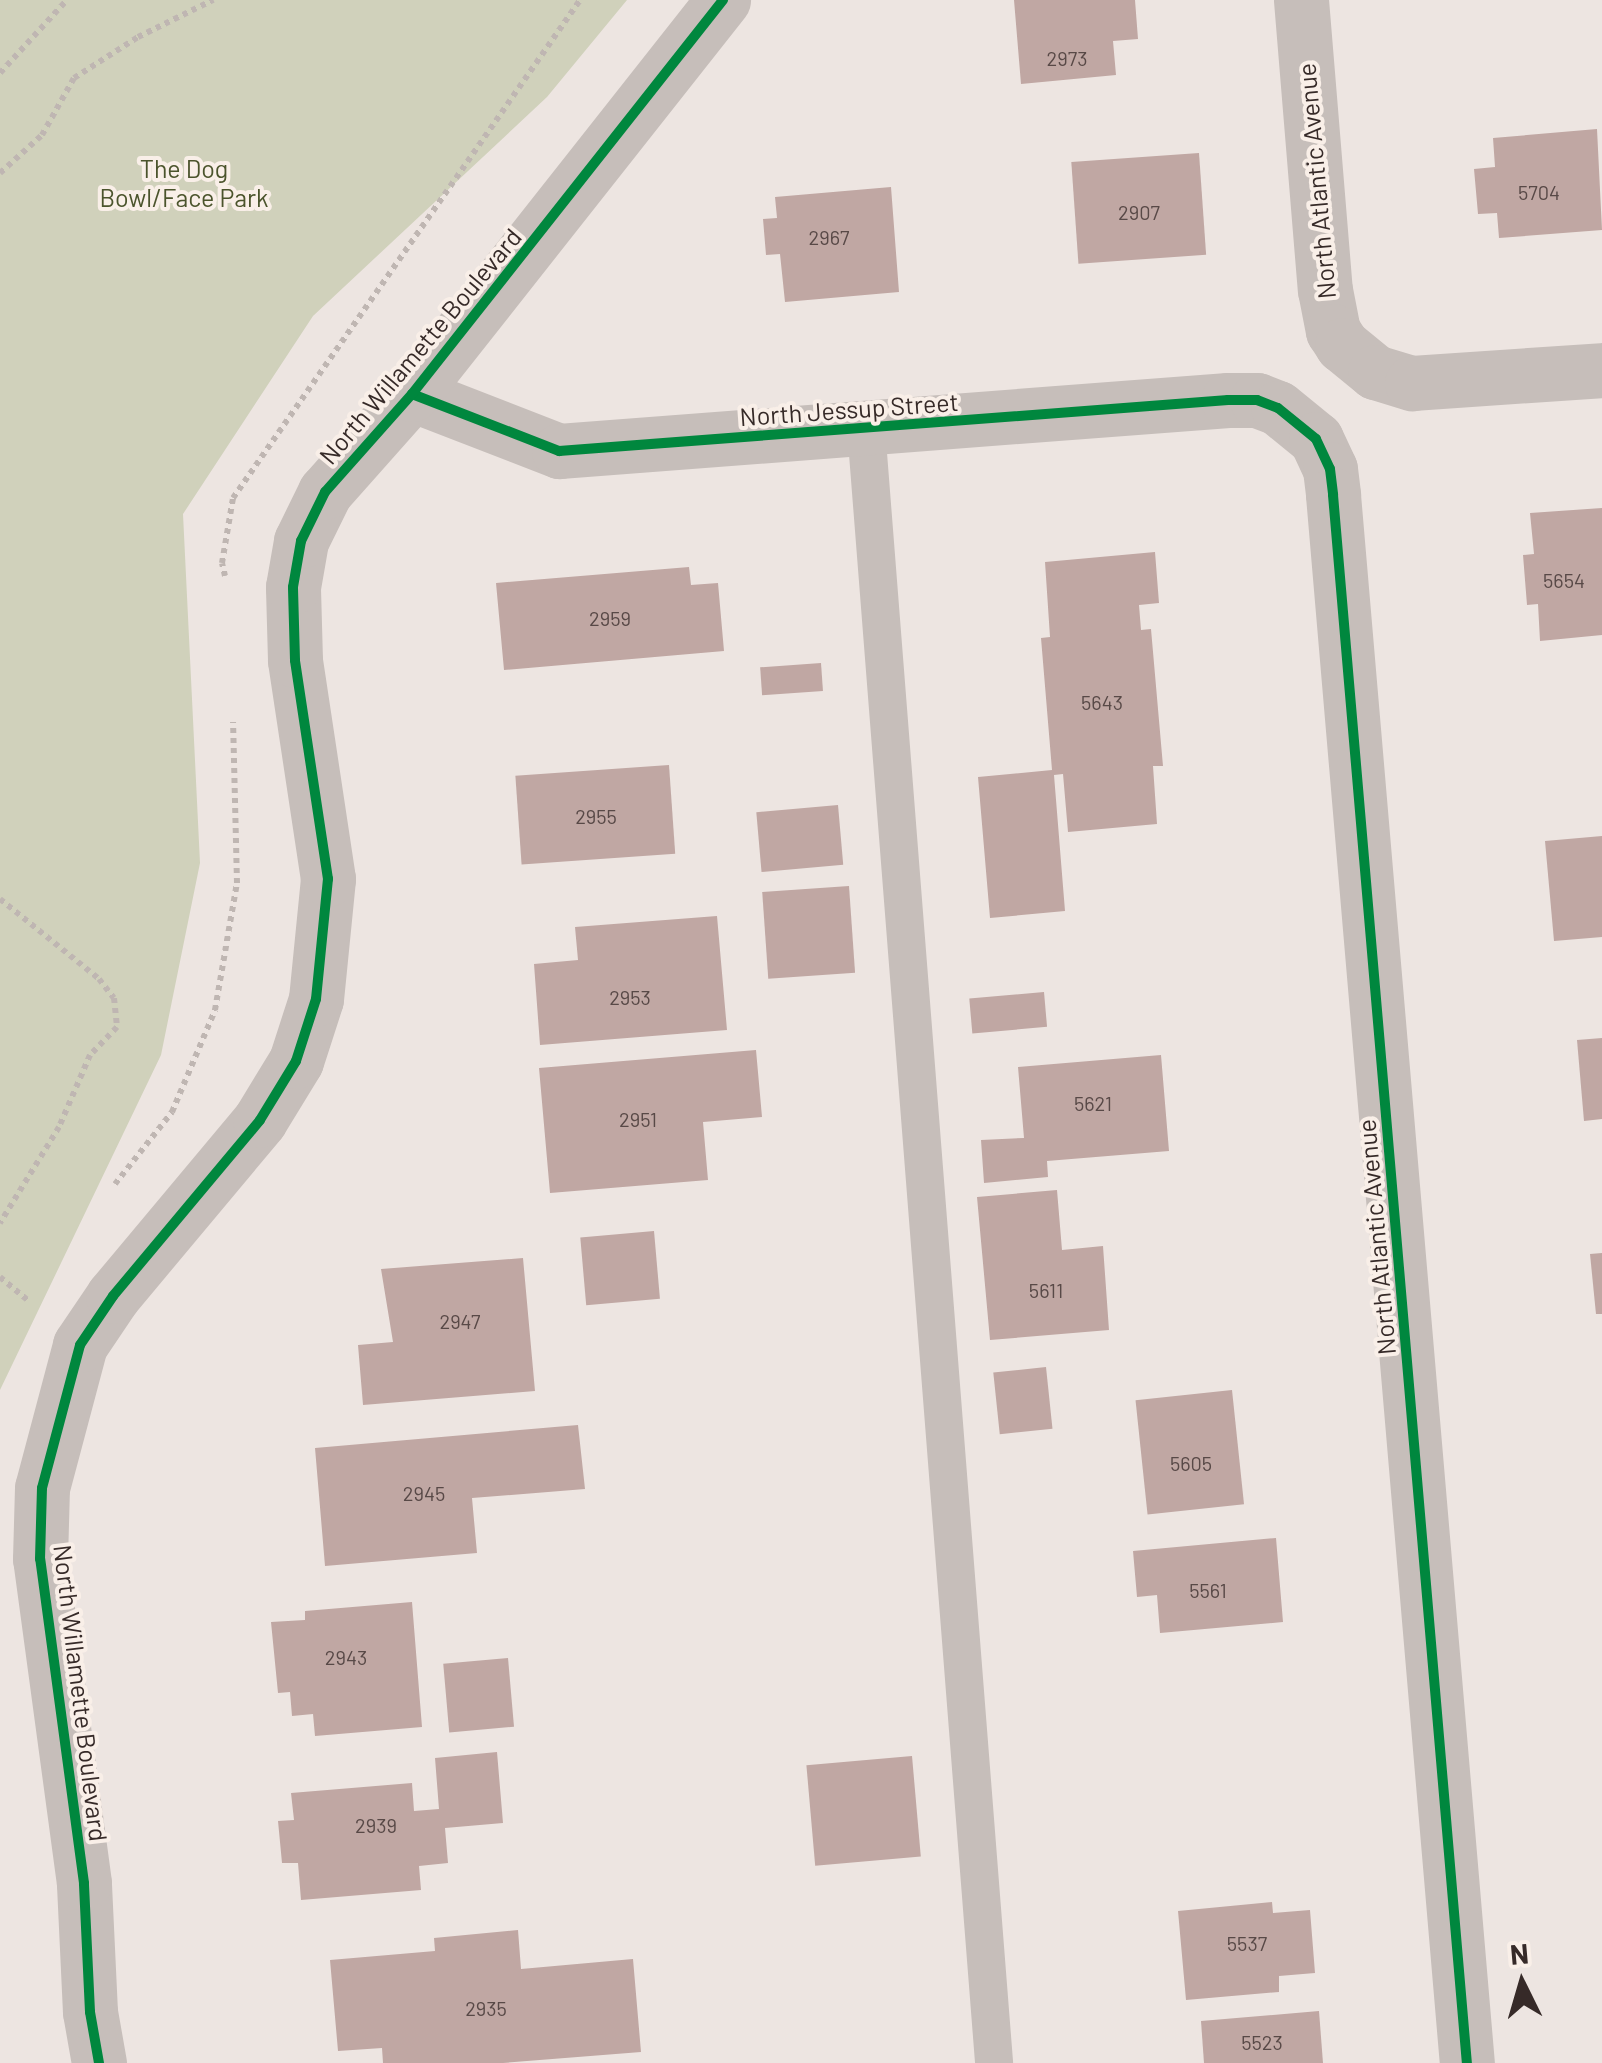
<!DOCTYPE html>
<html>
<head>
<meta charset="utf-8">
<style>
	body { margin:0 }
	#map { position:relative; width:1602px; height:2063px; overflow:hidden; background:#ede5e1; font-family:Barlow,sans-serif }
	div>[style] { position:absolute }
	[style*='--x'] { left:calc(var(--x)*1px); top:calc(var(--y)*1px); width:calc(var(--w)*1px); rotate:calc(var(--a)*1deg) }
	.green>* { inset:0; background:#d0d1bb }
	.building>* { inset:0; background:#c0a7a3; transform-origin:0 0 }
	.path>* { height:6px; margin-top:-3px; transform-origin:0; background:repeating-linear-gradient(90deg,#bfb6b2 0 5px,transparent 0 10px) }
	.service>* { height:38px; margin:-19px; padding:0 19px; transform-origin:19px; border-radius:19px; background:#c6beba }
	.minor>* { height:55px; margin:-27.5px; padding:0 27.5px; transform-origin:27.5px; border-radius:27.5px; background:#c6beba }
	.cycleway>* { height:10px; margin:-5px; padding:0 5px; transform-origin:5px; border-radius:5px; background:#00873e }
	span { translate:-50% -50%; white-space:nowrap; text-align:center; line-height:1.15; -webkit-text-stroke:8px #f9efe8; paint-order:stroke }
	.number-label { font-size:20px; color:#584947 }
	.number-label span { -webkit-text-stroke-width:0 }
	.park-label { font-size:25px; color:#4b542c }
	.street-label { font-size:25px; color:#362a28 }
	.north { position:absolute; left:1472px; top:1933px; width:100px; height:100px; -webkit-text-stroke:8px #f9efe8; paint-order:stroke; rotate:355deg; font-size:28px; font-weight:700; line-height:40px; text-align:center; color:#362a28 }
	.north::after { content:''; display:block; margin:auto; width:35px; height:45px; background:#362a28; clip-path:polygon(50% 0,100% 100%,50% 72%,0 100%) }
</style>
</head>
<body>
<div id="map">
	<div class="green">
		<i style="clip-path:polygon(0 0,627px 0,547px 97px,313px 316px,183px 514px,200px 863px,161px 1055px,0 1390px)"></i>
	</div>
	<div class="building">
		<i style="clip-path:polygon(1014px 0,1135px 0,1138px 39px,1113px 41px,1116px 75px,1021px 84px)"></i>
		<i style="clip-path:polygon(1597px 129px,1602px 230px,1499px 238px,1497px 213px,1478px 214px,1474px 169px,1495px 167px,1493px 138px)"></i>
		<i style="left:1199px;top:153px;width:102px;height:128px;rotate:86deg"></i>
		<i style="clip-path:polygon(891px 187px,899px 292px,785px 302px,780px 254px,766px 255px,763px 219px,777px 218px,775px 197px)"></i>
		<i style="clip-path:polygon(1602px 508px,1602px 635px,1540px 641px,1538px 604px,1527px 605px,1523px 555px,1534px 554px,1530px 513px)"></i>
		<i style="clip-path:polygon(1155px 552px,1159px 603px,1139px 605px,1141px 630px,1151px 629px,1163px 766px,1153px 766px,1157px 824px,1068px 832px,1063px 774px,1054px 775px,1065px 911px,990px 918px,978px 777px,1052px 770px,1041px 638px,1050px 637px,1045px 562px)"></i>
		<i style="clip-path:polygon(689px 567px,691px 585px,718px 583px,724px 651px,504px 670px,496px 583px)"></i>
		<i style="left:821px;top:663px;width:28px;height:61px;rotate:86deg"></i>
		<i style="left:669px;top:765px;width:89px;height:154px;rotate:86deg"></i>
		<i style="left:838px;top:805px;width:60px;height:82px;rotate:85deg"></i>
		<i style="clip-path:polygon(1602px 836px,1602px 937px,1554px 941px,1545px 841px)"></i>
		<i style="left:849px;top:886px;width:87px;height:87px;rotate:86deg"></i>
		<i style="clip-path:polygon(717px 916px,727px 1030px,540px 1045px,534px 964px,578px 960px,575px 927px)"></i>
		<i style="left:1044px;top:992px;width:35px;height:75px;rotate:85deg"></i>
		<i style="clip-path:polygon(1602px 1038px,1602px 1119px,1584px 1121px,1577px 1040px)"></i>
		<i style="clip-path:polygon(756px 1050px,762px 1117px,703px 1122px,708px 1180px,550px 1193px,539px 1068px)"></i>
		<i style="clip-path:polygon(1161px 1055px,1169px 1151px,1047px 1161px,1048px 1177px,984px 1183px,981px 1140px,1024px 1138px,1018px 1067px)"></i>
		<i style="clip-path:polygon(1057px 1190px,1062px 1250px,1103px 1246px,1109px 1330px,990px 1340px,977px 1197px)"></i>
		<i style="left:654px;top:1231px;width:68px;height:74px;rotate:85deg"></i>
		<i style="clip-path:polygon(1602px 1253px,1602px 1314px,1596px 1314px,1590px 1254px)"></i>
		<i style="clip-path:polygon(523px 1258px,535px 1391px,363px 1405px,358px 1345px,393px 1342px,381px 1269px)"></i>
		<i style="left:1046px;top:1367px;width:62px;height:53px;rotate:84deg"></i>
		<i style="left:1232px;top:1390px;width:115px;height:97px;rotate:84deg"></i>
		<i style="clip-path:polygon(578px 1425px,585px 1489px,472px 1498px,477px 1553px,325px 1566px,315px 1448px)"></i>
		<i style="clip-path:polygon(1276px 1538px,1283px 1622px,1160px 1633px,1157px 1595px,1137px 1597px,1133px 1551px)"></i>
		<i style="clip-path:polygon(412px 1602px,422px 1727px,315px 1736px,313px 1714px,292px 1716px,290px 1692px,278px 1693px,271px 1622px,305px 1620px,305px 1611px)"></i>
		<i style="left:508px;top:1658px;width:69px;height:65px;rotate:85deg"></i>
		<i style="clip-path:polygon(497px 1752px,503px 1823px,445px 1828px,448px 1863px,419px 1866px,421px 1890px,301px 1900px,298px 1863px,282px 1863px,278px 1821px,294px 1820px,291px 1793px,412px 1783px,414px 1811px,439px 1809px,435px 1758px)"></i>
		<i style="left:912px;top:1756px;width:101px;height:106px;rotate:85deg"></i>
		<i style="clip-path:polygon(1272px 1902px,1273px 1913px,1310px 1910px,1315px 1973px,1279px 1976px,1279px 1992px,1186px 2000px,1178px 1911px)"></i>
		<i style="clip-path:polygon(518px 1930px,521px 1969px,633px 1959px,641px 2052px,503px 2063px,383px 2063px,382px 2048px,338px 2051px,330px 1960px,435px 1951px,434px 1938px)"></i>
		<i style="clip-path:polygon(1319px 2011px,1323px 2063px,1204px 2063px,1201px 2021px)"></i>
	</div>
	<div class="path">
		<i style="--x:0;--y:73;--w:99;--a:-47.5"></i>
		<i style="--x:0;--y:173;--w:57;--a:-42.1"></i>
		<i style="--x:42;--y:135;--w:65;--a:-60.7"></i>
		<i style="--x:74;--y:78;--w:76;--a:-32.6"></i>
		<i style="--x:138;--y:37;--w:84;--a:-26.3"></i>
		<i style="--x:225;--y:576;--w:13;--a:-103"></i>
		<i style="--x:222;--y:563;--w:66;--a:-80.4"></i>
		<i style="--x:233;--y:498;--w:607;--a:-55.13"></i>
		<i style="--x:0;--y:899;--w:127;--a:38.9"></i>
		<i style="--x:99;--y:979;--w:24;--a:52"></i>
		<i style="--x:114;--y:998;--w:29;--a:84"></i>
		<i style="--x:117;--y:1027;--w:39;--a:134"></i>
		<i style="--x:90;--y:1055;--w:78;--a:113.3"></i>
		<i style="--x:59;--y:1127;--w:113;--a:121.6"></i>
		<i style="--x:115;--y:1184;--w:92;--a:-51.6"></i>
		<i style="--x:172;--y:1112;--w:111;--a:-67.1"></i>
		<i style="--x:215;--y:1010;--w:129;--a:-80.2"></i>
		<i style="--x:237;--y:883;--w:161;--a:-91.4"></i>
		<i style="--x:0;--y:1277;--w:39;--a:40"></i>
	</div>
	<div class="service">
		<i style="--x:866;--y:428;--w:1640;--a:85.52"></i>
	</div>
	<div class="minor">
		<i style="--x:1301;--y:0;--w:291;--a:85.3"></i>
		<i style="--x:1325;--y:290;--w:42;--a:79"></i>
		<i style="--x:1333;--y:331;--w:17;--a:57"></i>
		<i style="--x:1342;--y:345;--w:43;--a:39.3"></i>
		<i style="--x:1375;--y:372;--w:39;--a:17"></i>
		<i style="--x:1412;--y:383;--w:190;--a:-3.9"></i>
		<i style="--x:412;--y:394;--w:158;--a:21.2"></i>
		<i style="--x:559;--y:451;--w:671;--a:-4.36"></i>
		<i style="--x:1228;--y:400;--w:29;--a:0"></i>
		<i style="--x:1257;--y:400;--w:22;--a:21"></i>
		<i style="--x:1278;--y:408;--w:49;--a:39.2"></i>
		<i style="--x:1316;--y:439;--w:33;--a:65"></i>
		<i style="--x:1330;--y:469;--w:26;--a:83"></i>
		<i style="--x:1333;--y:495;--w:1574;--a:85.12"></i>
		<i style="--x:99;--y:2063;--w:52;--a:-100"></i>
		<i style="--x:90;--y:2012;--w:129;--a:-92.7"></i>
		<i style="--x:84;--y:1883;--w:327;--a:-97.7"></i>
		<i style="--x:40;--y:1559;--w:71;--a:-88.4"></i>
		<i style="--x:42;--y:1488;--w:148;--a:-75.1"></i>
		<i style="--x:80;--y:1345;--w:59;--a:-56"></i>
		<i style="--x:113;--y:1296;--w:229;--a:-50.1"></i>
		<i style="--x:260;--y:1120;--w:69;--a:-58.6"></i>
		<i style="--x:296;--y:1061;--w:65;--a:-72.1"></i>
		<i style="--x:316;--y:999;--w:121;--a:-84.3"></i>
		<i style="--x:328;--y:879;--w:221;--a:-98.6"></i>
		<i style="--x:295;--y:660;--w:73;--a:-91.6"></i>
		<i style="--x:293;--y:587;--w:47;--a:-80.1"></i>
		<i style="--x:301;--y:541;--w:55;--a:-63.9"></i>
		<i style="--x:325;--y:492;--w:131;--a:-48.4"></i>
		<i style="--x:412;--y:394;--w:502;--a:-51.71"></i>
	</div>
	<div class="cycleway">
		<i style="--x:412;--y:394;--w:158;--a:21.2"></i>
		<i style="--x:559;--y:451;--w:671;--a:-4.36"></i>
		<i style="--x:1228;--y:400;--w:29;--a:0"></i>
		<i style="--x:1257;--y:400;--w:22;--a:21"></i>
		<i style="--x:1278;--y:408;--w:49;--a:39.2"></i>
		<i style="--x:1316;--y:439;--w:33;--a:65"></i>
		<i style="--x:1330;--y:469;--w:26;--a:83"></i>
		<i style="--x:1333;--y:495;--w:1574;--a:85.12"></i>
		<i style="--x:99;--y:2063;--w:52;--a:-100"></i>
		<i style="--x:90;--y:2012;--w:129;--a:-92.7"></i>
		<i style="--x:84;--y:1883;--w:327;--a:-97.7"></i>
		<i style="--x:40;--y:1559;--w:71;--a:-88.4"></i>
		<i style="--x:42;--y:1488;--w:148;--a:-75.1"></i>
		<i style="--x:80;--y:1345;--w:59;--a:-56"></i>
		<i style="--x:113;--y:1296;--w:229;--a:-50.1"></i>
		<i style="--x:260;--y:1120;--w:69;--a:-58.6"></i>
		<i style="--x:296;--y:1061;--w:65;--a:-72.1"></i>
		<i style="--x:316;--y:999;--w:121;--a:-84.3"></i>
		<i style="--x:328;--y:879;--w:221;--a:-98.6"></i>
		<i style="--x:295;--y:660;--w:73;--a:-91.6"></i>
		<i style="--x:293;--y:587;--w:47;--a:-80.1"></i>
		<i style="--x:301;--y:541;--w:55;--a:-63.9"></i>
		<i style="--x:325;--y:492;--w:131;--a:-48.4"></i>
		<i style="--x:412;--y:394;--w:502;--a:-51.71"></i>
	</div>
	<div class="number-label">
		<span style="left:1067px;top:58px">2973</span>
		<span style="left:1539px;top:192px">5704</span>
		<span style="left:1139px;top:212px">2907</span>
		<span style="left:829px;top:237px">2967</span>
		<span style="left:1564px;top:580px">5654</span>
		<span style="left:610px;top:618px">2959</span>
		<span style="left:1102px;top:702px">5643</span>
		<span style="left:596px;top:816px">2955</span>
		<span style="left:630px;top:997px">2953</span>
		<span style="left:1093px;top:1103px">5621</span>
		<span style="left:638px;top:1119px">2951</span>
		<span style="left:1046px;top:1290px">5611</span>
		<span style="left:460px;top:1321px">2947</span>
		<span style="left:1191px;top:1463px">5605</span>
		<span style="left:424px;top:1493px">2945</span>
		<span style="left:1208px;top:1590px">5561</span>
		<span style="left:346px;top:1657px">2943</span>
		<span style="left:376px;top:1825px">2939</span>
		<span style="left:1247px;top:1943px">5537</span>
		<span style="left:486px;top:2008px">2935</span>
		<span style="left:1262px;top:2042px">5523</span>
	</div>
	<div class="park-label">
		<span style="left:184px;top:183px">The Dog<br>Bowl/Face Park</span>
	</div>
	<div class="street-label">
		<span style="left:1316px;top:181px;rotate:-95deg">North Atlantic Avenue</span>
		<span style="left:420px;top:346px;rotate:-50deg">North Willamette Boulevard</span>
		<span style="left:849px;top:409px;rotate:-4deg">North Jessup Street</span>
		<span style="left:1376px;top:1237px;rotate:-95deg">North Atlantic Avenue</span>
		<span style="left:81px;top:1693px;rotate:83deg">North Willamette Boulevard</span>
	</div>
	<div class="north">N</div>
</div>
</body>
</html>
